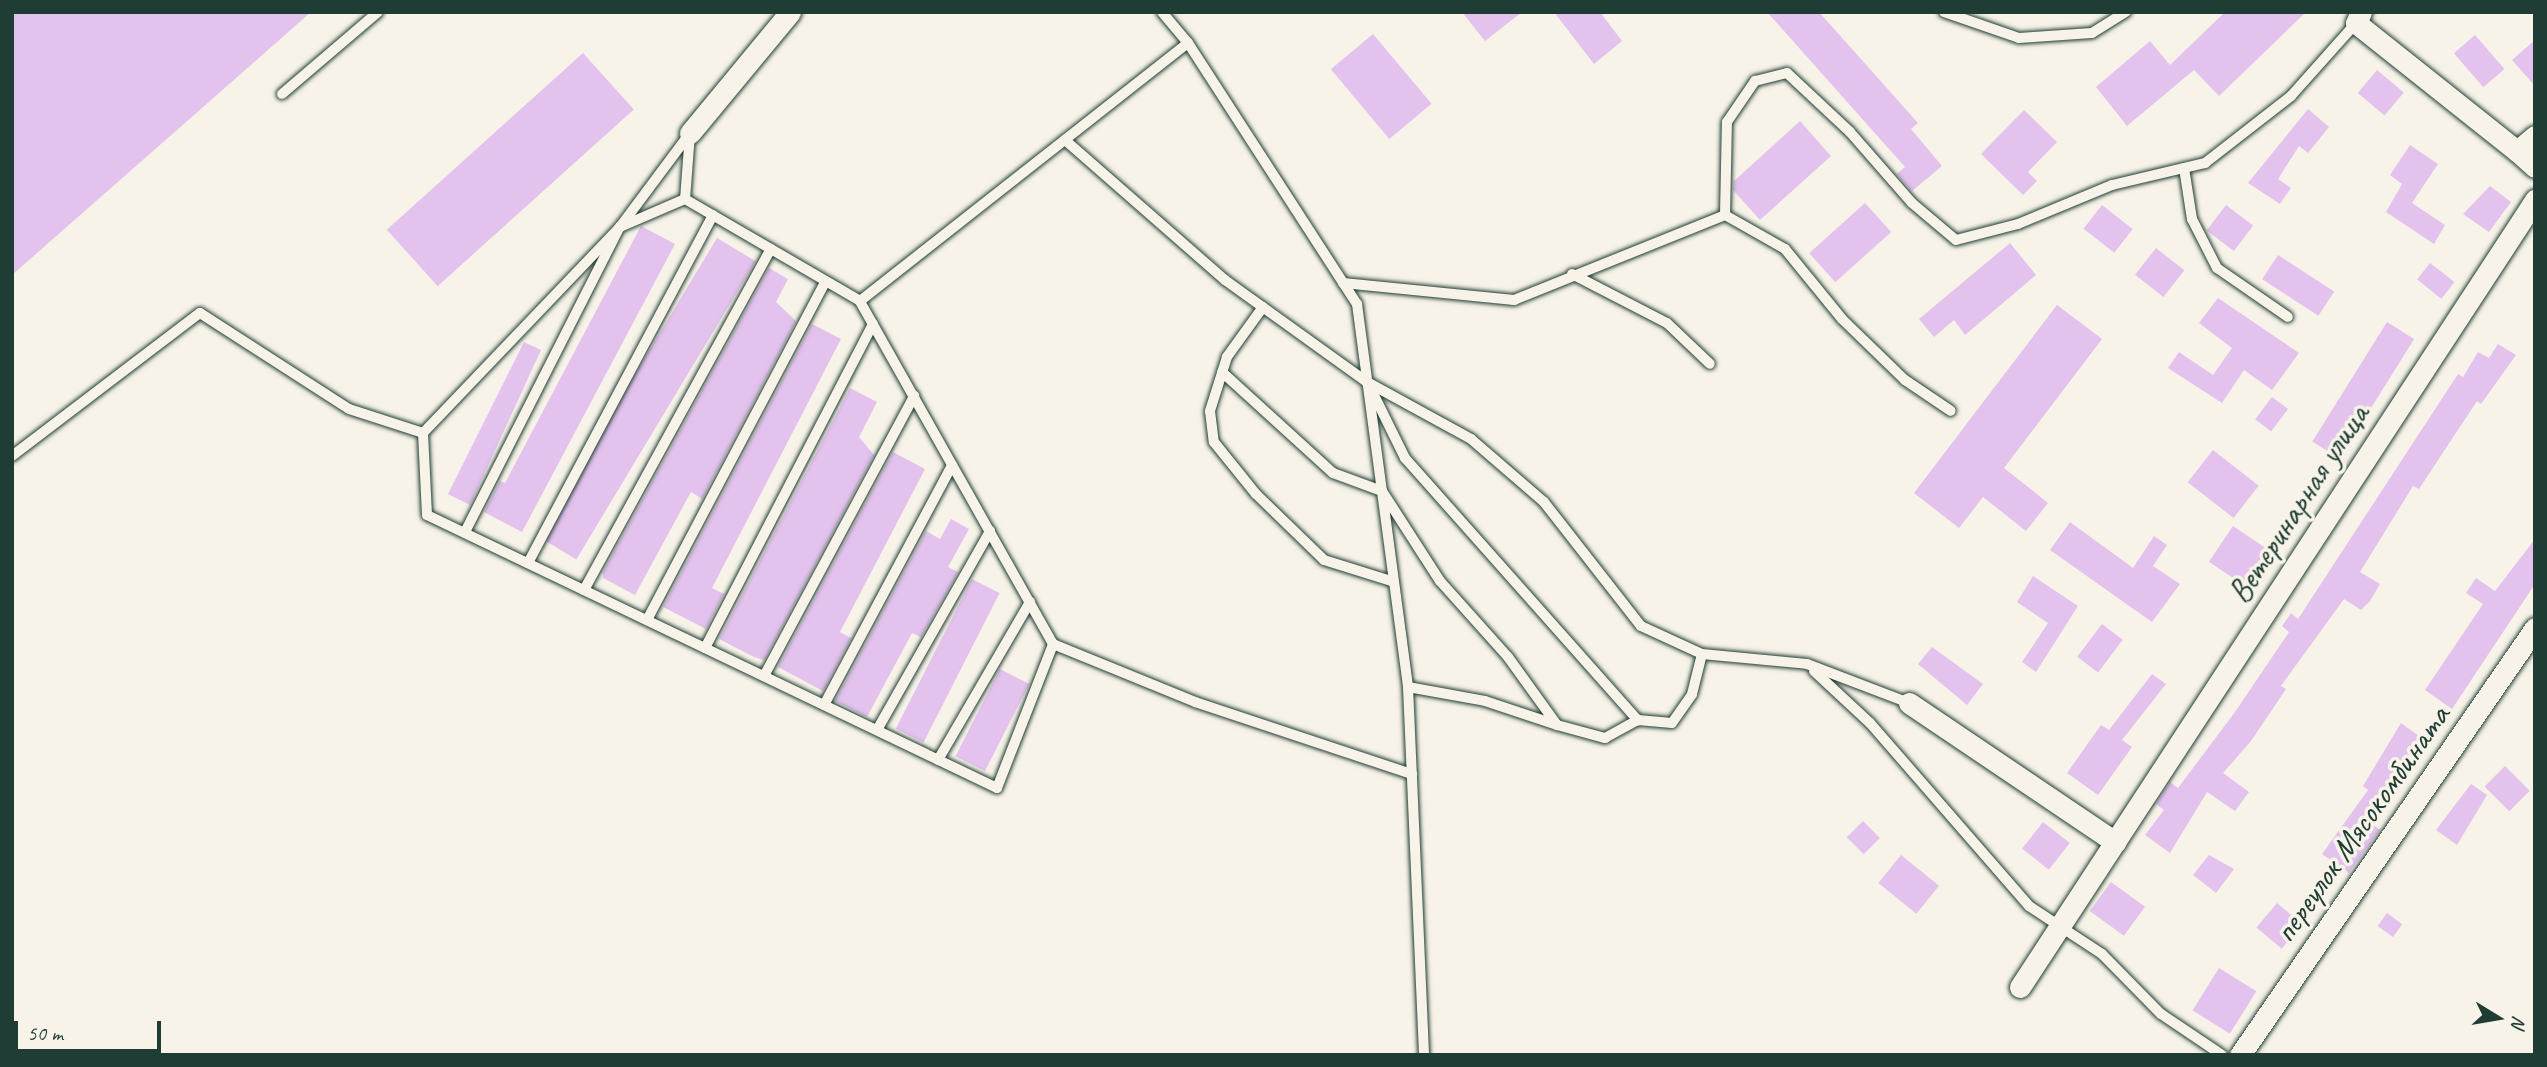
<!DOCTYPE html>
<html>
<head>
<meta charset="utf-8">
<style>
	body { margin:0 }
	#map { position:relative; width:2547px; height:1067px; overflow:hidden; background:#f7f3e8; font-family:Caveat,sans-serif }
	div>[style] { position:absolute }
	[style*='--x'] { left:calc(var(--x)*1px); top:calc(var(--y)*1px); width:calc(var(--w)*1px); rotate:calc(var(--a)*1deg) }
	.building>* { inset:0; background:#e3c2ee; transform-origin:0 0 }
	.roads { filter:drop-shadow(0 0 2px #1f3d34) drop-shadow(0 0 2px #1f3d34) }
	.lane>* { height:10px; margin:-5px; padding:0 5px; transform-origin:5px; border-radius:5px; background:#f7f3e8 }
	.street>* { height:21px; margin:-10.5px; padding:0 10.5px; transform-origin:10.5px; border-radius:10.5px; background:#f7f3e8 }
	span { translate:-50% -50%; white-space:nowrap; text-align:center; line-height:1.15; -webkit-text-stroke:7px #f7f3e8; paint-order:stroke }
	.street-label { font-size:33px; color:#1f3d34 }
	.frame { position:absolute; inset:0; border:14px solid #1f3d34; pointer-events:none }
	.north { position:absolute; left:2463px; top:983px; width:70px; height:70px; -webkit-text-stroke:5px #f7f3e8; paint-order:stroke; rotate:101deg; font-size:19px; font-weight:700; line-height:28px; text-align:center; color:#1f3d34 }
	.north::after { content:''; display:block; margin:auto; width:24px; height:32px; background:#1f3d34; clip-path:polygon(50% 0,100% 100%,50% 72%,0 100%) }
	.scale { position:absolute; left:14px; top:1021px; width:147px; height:32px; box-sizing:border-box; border:4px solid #1f3d34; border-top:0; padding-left:9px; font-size:21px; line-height:24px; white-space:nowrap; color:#1f3d34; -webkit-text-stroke:5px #f7f3e8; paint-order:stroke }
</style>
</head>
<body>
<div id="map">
	<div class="building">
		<i style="clip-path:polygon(12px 12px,311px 12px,12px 275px)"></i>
		<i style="clip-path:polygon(1462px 12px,1522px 12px,1485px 41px)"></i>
		<i style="clip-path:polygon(1554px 12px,1600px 12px,1622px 41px,1594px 64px)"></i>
		<i style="clip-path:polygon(1767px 12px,1819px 12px,1918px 123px,1911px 129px,1942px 166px,1912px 191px,1897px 174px,1905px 167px)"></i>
		<i style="clip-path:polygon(2225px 12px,2306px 12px,2219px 96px,2194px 70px,2127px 126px,2096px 87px,2150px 41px,2170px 65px)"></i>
		<i style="left:1373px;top:34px;width:91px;height:55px;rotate:50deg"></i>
		<i style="left:2475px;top:35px;width:45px;height:28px;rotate:49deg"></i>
		<i style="clip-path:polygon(2535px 40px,2535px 86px,2512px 60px)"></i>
		<i style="left:583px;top:53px;width:76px;height:264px;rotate:48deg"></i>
		<i style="left:2377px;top:70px;width:35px;height:30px;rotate:40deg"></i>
		<i style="clip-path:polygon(2308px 109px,2329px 127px,2308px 153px,2299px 146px,2278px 179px,2291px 188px,2280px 204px,2248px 183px)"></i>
		<i style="clip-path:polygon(2024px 110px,2057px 142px,2028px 172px,2037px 181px,2023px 195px,1981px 154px)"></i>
		<i style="clip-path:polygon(1800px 121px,1831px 156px,1760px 220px,1733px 190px,1734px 181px)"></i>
		<i style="clip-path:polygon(2410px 145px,2438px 164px,2412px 203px,2445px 225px,2434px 244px,2386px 212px,2402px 184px,2390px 175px)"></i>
		<i style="clip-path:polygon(2490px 186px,2511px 202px,2489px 232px,2463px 214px)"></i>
		<i style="left:1865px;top:203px;width:39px;height:75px;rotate:48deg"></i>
		<i style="left:2102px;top:205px;width:39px;height:30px;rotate:38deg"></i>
		<i style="left:2226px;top:205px;width:34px;height:32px;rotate:37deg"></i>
		<i style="clip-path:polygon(641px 226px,675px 244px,522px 532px,484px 512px,500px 481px,505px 483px)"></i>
		<i style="left:717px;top:238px;width:45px;height:348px;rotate:31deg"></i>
		<i style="clip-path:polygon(2010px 243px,2036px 275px,1965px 335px,1954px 320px,1934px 337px,1919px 319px)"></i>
		<i style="left:2156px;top:248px;width:36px;height:34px;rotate:38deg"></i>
		<i style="left:2278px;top:255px;width:67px;height:29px;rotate:33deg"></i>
		<i style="left:2430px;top:263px;width:31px;height:21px;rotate:38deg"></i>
		<i style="clip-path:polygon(769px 268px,788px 279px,776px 302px,796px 321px,702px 499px,691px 492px,635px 595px,603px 578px,603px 572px)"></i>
		<i style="clip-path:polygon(2218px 298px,2299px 353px,2272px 390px,2244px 370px,2222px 403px,2168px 368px,2179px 352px,2213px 375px,2232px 348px,2199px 323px)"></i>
		<i style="clip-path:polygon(2057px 305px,2102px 339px,2004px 468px,2048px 503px,2026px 531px,1983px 497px,1959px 528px,1914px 493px)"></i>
		<i style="left:2387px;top:322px;width:32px;height:141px;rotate:32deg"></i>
		<i style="clip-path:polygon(812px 324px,841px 339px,712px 588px,724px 594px,706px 629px,663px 607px)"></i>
		<i style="clip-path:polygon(524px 342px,541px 350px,470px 505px,448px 494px)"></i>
		<i style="clip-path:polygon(2498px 344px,2516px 355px,2481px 404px,2477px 401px,2419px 489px,2413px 486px,2360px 572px,2380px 584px,2370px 601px,2361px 610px,2344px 599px,2281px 686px,2286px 689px,2251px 741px,2223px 773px,2249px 792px,2235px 811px,2207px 792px,2170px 853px,2145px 835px,2164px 810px,2156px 804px,2170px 782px,2178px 788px,2235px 712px,2289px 632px,2282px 626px,2291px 613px,2298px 619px,2458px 374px,2463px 377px,2478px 352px,2489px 358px)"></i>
		<i style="clip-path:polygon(850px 388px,877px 402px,859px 437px,874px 455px,764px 660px,754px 657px,719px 639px)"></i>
		<i style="left:2272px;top:397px;width:20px;height:28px;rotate:37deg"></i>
		<i style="left:2213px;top:450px;width:58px;height:41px;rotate:38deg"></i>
		<i style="clip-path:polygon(893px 452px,925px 469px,840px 632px,851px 638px,823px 691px,778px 667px)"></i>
		<i style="clip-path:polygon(951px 519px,969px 529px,948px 567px,958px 572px,921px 637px,912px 633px,867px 717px,835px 701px,926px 531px,940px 539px)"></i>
		<i style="clip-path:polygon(2070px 522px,2133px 568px,2154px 536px,2167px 545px,2153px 566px,2180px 584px,2152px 622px,2050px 550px)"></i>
		<i style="left:2233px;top:526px;width:42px;height:43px;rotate:34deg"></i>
		<i style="clip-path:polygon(2535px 539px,2535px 584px,2452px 709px,2425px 690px,2483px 604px,2466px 593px,2476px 578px,2495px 591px)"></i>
		<i style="clip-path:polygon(2033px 576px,2078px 606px,2036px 672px,2022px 662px,2048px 623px,2017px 602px)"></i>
		<i style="left:972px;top:579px;width:31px;height:168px;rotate:27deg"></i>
		<i style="left:2102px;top:624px;width:26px;height:41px;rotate:37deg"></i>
		<i style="clip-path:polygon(1932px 647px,1983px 684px,1967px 705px,1918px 664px)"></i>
		<i style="left:1000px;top:669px;width:33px;height:98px;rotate:27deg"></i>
		<i style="clip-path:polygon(2152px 674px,2166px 684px,2122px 740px,2132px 747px,2098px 795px,2067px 773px,2101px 725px,2109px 730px)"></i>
		<i style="clip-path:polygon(2401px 723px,2426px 741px,2372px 824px,2380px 830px,2349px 873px,2322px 854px,2368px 790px,2363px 786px)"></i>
		<i style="left:2505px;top:766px;width:35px;height:29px;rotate:45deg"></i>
		<i style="clip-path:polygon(2471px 784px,2487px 795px,2457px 845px,2436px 830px)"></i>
		<i style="left:1863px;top:821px;width:24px;height:23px;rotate:45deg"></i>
		<i style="left:2043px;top:822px;width:34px;height:34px;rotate:38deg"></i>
		<i style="left:1901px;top:855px;width:49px;height:36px;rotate:39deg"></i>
		<i style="clip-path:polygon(2209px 855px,2234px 869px,2216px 893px,2193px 875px)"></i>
		<i style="left:2111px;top:882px;width:42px;height:36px;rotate:36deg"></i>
		<i style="left:2277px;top:903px;width:33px;height:32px;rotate:40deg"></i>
		<i style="left:2387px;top:913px;width:19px;height:16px;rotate:36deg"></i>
		<i style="left:2219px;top:968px;width:44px;height:50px;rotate:32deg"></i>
	</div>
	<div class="roads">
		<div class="lane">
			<i style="--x:1162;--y:12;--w:40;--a:50"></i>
			<i style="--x:1188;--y:43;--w:311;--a:57.1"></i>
			<i style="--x:1357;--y:304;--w:386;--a:82.4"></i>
			<i style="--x:1408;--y:687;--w:368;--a:87.5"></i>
			<i style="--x:1944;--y:12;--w:79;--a:19.1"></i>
			<i style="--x:2019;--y:38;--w:73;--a:-3.9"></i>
			<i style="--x:2092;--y:33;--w:40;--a:-32"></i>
			<i style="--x:282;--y:94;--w:126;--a:-40.5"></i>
			<i style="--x:690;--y:133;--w:66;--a:94.3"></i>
			<i style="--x:685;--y:199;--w:203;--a:30.2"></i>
			<i style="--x:860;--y:301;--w:417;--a:-38.2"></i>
			<i style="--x:1065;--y:140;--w:213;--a:41.2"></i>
			<i style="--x:1225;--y:280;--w:175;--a:35.7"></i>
			<i style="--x:1367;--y:382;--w:119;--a:28.7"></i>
			<i style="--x:1471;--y:439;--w:96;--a:40.8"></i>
			<i style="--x:1544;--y:502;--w:157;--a:52"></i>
			<i style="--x:1641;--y:626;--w:67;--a:24.7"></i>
			<i style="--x:1702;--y:654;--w:105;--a:5.4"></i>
			<i style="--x:1807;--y:664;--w:109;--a:20.9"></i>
			<i style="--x:2184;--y:168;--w:52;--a:81.1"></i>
			<i style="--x:2192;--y:219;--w:55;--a:63"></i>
			<i style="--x:2217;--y:268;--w:86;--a:34.6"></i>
			<i style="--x:1725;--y:215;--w:69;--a:29.5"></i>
			<i style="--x:1785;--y:249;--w:90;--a:50.8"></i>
			<i style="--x:1842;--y:319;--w:88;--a:44.1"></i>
			<i style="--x:1905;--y:380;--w:55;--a:34"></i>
			<i style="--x:1572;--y:274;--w:107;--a:27.3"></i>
			<i style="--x:1667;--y:323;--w:59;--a:43.6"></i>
			<i style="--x:1343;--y:283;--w:172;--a:5.7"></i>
			<i style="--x:1514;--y:300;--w:227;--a:-21.9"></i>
			<i style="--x:1725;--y:215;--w:93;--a:-88.8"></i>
			<i style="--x:1727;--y:122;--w:50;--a:-55.7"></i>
			<i style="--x:1755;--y:81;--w:33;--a:-14"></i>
			<i style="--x:1787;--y:73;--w:86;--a:43.1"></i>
			<i style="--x:1850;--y:132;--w:94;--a:48.9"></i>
			<i style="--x:1912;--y:203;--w:57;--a:40.1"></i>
			<i style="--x:1956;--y:240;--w:64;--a:-14.5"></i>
			<i style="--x:2018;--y:224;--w:102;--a:-22.5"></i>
			<i style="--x:2112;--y:185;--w:96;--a:-13.3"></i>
			<i style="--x:2205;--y:163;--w:109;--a:-37.9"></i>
			<i style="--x:2291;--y:96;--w:98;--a:-48.3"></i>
			<i style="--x:1263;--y:307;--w:62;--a:125.8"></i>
			<i style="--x:1227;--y:357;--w:57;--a:107.5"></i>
			<i style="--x:1210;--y:411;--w:31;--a:83"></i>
			<i style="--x:1214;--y:442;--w:67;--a:51.1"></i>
			<i style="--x:1256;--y:494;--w:95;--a:44.1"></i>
			<i style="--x:1324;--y:560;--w:73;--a:17.4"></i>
			<i style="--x:1222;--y:372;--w:150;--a:42.3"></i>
			<i style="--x:1333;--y:473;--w:52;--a:20.2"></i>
			<i style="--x:1382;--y:491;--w:107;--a:57.2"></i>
			<i style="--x:1440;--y:581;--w:102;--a:48.2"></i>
			<i style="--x:1508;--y:657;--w:84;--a:54.2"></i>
			<i style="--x:1557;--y:725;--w:50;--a:15.2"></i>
			<i style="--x:1605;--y:738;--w:38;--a:-29"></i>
			<i style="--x:1372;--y:391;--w:75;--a:63.8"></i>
			<i style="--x:1405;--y:458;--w:351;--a:48.4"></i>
			<i style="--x:1638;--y:720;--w:34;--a:5"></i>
			<i style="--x:1672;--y:723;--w:35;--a:-55"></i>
			<i style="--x:1692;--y:694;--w:41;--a:-76"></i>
			<i style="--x:423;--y:433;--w:285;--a:-46.3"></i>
			<i style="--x:620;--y:227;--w:117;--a:-53.3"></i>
			<i style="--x:12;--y:456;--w:236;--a:-37.3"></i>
			<i style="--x:200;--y:313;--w:177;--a:32.8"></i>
			<i style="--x:349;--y:409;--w:78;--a:18"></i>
			<i style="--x:423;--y:433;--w:82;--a:87.2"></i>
			<i style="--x:427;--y:515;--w:632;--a:25.59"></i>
			<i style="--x:997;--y:788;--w:155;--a:-68.7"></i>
			<i style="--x:1053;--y:644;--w:394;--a:-119.4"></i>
			<i style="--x:466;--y:530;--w:340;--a:-63.1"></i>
			<i style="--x:620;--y:227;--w:71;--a:-23.3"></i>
			<i style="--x:528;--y:563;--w:394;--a:-62"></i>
			<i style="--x:584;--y:590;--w:389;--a:-61.3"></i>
			<i style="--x:647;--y:620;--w:383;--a:-62.2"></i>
			<i style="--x:1053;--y:644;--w:153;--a:22.2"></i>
			<i style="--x:1195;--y:702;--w:229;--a:18.4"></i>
			<i style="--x:705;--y:648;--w:365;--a:-62.6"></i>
			<i style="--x:1814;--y:671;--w:76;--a:42.9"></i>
			<i style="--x:1870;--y:723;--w:242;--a:49"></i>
			<i style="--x:2029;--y:906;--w:87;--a:33.3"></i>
			<i style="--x:2102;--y:954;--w:84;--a:45.5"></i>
			<i style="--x:2161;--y:1014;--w:73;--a:33.9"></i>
			<i style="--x:764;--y:676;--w:318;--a:-61.8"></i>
			<i style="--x:1408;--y:687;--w:78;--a:10.3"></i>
			<i style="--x:1485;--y:701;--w:76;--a:18.4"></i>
			<i style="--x:824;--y:705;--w:272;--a:-61.9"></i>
			<i style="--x:877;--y:730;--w:229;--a:-60.4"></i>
			<i style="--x:938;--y:760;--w:183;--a:-59.8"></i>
		</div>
		<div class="street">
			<i style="--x:2361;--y:12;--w:12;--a:114"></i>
			<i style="--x:2356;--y:23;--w:206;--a:38.5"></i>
			<i style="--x:2517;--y:151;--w:23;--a:-40"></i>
			<i style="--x:690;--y:133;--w:157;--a:-50.4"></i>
			<i style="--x:2517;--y:151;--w:24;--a:42"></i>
			<i style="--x:1909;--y:703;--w:249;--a:34"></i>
			<i style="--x:2020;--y:987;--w:941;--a:-56.8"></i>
			<i style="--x:2240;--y:1055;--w:519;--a:-55.36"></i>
		</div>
	</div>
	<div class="street-label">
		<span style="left:2299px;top:504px;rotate:-57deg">Ветеринарная улица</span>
		<span style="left:2362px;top:824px;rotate:-55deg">переулок Мясокомбината</span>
	</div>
	<div class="frame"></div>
	<div class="north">N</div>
	<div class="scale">50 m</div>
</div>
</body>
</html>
